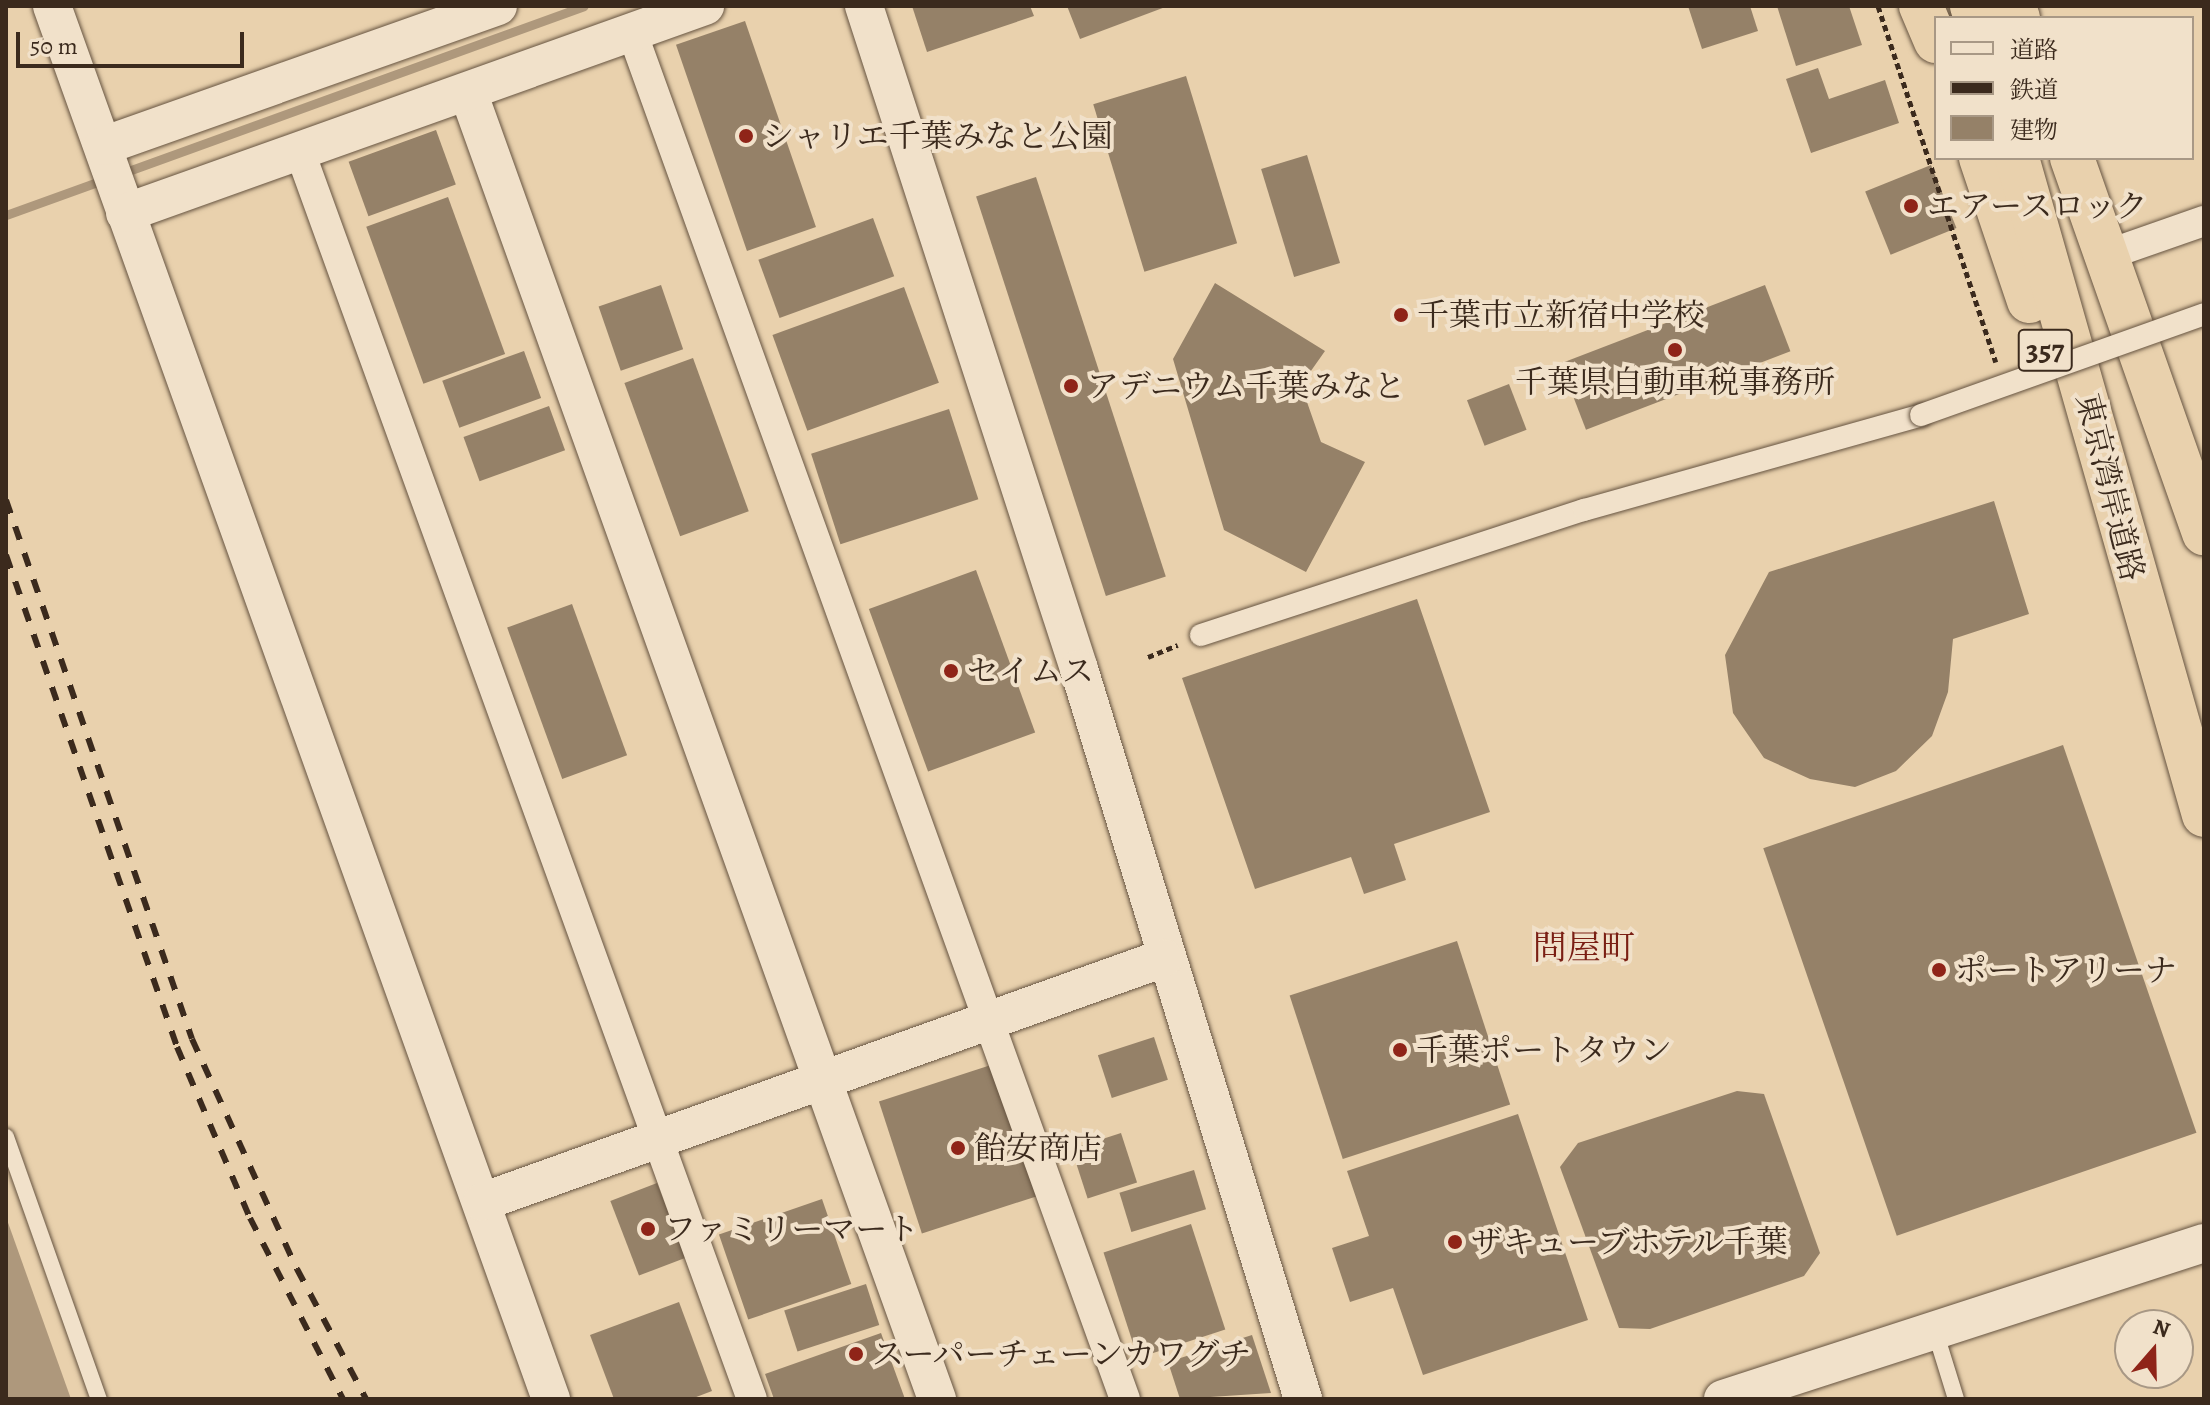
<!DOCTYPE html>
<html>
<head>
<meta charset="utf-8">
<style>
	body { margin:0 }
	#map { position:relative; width:2210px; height:1405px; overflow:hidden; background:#e9d1ad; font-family:Alegreya,"Noto Serif JP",serif }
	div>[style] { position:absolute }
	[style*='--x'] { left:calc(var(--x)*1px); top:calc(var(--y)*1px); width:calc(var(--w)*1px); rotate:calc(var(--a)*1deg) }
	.water>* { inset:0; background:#ae987c }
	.stream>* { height:9px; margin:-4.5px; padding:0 4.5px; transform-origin:4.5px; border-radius:4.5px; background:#ae987c }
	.building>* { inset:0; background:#958168; transform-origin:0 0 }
	.path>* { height:5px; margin-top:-2.5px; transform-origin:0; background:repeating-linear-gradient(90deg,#3b2a1d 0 6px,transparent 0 10px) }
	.roads { filter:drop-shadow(0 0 2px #665441) drop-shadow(0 0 2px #665441) }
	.service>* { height:16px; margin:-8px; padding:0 8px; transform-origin:8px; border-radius:8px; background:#f1e1ca }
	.pedestrian>* { height:22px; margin:-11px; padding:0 11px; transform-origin:11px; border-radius:11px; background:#f1e1ca }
	.minor>* { height:30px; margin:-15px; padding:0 15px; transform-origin:15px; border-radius:15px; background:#f1e1ca }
	.tertiary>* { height:38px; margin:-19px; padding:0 19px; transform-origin:19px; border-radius:19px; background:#f1e1ca }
	.trunk>* { height:44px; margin:-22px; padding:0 22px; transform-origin:22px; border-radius:22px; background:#e9d1ad }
	.rail>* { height:6px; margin-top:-3px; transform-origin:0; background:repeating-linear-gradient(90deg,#3b2a1d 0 14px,transparent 0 28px) }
	.bridges { filter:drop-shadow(0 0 2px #665441) drop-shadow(0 0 2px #665441) }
	.pedestrian-bridge>* { height:22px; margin:-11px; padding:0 11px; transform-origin:11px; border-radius:11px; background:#f1e1ca }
	.dots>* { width:22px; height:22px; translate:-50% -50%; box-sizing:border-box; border:4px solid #f1e1ca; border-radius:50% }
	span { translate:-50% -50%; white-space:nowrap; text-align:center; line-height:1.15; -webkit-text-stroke:8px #f1e1ca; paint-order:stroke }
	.shield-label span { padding:2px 6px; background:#f1e1ca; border:2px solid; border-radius:6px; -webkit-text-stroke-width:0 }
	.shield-label { font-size:30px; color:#3b2a1d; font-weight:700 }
	.poi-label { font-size:32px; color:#3b2a1d }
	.left { translate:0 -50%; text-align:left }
	.street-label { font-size:32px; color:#3b2a1d }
	.neighbourhood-label { font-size:34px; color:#7a1f14 }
	.frame { position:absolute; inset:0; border:8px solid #3b2a1d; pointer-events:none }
	.legend { position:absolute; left:1934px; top:16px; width:260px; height:144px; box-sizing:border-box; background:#f1e1ca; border:2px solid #a89885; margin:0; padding:10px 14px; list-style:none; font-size:24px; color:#3b2a1d }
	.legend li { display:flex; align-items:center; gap:16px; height:40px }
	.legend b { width:40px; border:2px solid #a89885 }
	.north { position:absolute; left:2114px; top:1309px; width:80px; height:80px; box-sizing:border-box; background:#f1e1ca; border:2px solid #a89885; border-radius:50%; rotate:20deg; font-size:22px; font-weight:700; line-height:32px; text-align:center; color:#3b2a1d }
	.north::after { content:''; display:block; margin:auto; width:28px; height:36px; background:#8f2418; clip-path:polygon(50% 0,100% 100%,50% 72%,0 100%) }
	.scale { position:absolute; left:16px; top:32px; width:228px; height:36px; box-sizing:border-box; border:4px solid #3b2a1d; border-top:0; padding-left:10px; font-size:24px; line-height:28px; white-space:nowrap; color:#3b2a1d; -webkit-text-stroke:6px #f1e1ca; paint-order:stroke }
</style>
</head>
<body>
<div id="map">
	<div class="water">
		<i style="clip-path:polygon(6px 1217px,71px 1399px,6px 1399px)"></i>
	</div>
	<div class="stream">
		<i style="--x:120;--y:174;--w:493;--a:-19.9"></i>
		<i style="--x:6;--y:215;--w:106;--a:-19.8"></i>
	</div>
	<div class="building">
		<i style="clip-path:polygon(912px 6px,1030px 6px,1034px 16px,927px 52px)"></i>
		<i style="clip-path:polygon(1067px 6px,1168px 6px,1080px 39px)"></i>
		<i style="clip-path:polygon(1688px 6px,1750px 6px,1758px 31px,1702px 49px)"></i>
		<i style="clip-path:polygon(1777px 6px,1849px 6px,1862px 45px,1796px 66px)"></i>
		<i style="left:745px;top:21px;width:218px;height:73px;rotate:71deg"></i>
		<i style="clip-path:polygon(1818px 68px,1829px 99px,1885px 80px,1899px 123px,1811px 153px,1786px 79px)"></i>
		<i style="left:1186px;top:76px;width:175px;height:97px;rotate:73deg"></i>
		<i style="left:436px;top:130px;width:58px;height:93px;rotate:70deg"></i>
		<i style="left:1307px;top:155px;width:113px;height:48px;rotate:73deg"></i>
		<i style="left:1931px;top:165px;width:68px;height:71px;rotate:68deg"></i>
		<i style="left:1036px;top:177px;width:420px;height:63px;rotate:72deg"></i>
		<i style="left:448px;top:197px;width:167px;height:87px;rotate:70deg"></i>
		<i style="left:873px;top:218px;width:62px;height:122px;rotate:70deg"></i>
		<i style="clip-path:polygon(1215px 283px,1325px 351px,1301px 385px,1321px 442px,1365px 462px,1306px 572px,1224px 530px,1173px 359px)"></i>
		<i style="left:661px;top:285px;width:68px;height:66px;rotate:71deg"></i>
		<i style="left:1765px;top:285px;width:71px;height:219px;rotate:69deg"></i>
		<i style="left:904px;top:287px;width:102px;height:140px;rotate:70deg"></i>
		<i style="left:524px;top:351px;width:50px;height:87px;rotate:70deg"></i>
		<i style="left:693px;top:358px;width:163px;height:73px;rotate:70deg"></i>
		<i style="left:1509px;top:384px;width:49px;height:45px;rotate:69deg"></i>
		<i style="left:549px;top:406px;width:47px;height:91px;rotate:70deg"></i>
		<i style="left:949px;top:409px;width:95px;height:145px;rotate:72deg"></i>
		<i style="clip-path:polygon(1994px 501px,2029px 614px,1953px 639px,1948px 692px,1932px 736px,1896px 771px,1855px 787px,1810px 779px,1764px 758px,1733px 713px,1725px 655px,1769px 572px)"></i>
		<i style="left:976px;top:570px;width:173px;height:114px;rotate:70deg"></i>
		<i style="clip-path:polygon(1417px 599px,1490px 812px,1394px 844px,1406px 880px,1364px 894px,1351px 857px,1255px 889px,1182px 678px)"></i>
		<i style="left:572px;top:604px;width:161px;height:69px;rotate:70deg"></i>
		<i style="left:2063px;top:745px;width:410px;height:317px;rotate:71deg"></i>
		<i style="left:1457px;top:941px;width:172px;height:176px;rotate:72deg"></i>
		<i style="left:1154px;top:1037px;width:45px;height:59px;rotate:72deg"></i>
		<i style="left:994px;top:1064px;width:139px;height:121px;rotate:72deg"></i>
		<i style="clip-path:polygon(1737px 1091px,1764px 1094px,1820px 1253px,1804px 1276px,1650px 1329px,1619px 1328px,1560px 1167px,1578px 1143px)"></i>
		<i style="clip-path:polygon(1518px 1114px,1588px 1320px,1423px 1375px,1393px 1288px,1350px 1302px,1332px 1248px,1369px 1236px,1347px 1171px)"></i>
		<i style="left:1121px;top:1133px;width:52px;height:52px;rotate:72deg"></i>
		<i style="left:1194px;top:1170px;width:41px;height:78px;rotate:73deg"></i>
		<i style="left:657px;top:1183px;width:80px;height:50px;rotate:69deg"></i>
		<i style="left:822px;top:1199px;width:90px;height:109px;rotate:71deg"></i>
		<i style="left:1191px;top:1224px;width:111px;height:92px;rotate:72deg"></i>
		<i style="left:866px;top:1284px;width:43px;height:86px;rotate:72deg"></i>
		<i style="clip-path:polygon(679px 1302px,712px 1391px,691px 1399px,614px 1399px,590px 1335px)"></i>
		<i style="clip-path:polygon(881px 1333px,905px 1399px,774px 1399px,765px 1374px)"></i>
		<i style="clip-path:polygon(1252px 1335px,1271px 1393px,1180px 1399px,1168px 1362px)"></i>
	</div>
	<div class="path">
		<i style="--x:1878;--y:6;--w:375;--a:71.7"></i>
		<i style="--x:1148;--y:657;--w:32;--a:-22"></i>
	</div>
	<div class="roads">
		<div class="service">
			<i style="--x:6;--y:1137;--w:278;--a:70.5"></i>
			<i style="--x:1935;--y:1331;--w:71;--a:72.8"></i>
		</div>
		<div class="pedestrian">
			<i style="--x:1201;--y:635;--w:403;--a:-18.1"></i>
			<i style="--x:1584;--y:510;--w:350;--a:-15.7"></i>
		</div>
		<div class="minor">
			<i style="--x:632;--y:32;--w:1453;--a:70.17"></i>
			<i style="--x:300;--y:152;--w:1326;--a:70.08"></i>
			<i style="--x:2104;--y:256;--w:106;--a:-19.3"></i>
		</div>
		<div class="tertiary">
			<i style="--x:52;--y:6;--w:1480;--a:70.29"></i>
			<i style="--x:864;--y:6;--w:697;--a:72.03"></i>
			<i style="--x:1079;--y:669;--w:764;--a:72.94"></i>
			<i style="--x:468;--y:92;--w:1389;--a:70.26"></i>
			<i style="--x:103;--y:146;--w:419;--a:-19.5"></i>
			<i style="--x:125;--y:213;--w:616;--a:-19.64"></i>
			<i style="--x:482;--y:1202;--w:724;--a:-19.69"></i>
			<i style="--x:1723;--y:1399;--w:506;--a:-17.97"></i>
		</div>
		<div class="trunk">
			<i style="--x:1921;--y:6;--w:38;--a:67"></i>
			<i style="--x:1972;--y:6;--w:13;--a:72"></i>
			<i style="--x:2014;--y:6;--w:13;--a:72"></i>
			<i style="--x:1981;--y:158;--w:151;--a:71.4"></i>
			<i style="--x:2017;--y:158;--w:683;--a:74.11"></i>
			<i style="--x:2072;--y:158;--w:398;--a:70.6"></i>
		</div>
	</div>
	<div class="rail">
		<i style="--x:6;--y:500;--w:570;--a:70.96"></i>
		<i style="--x:192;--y:1039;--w:253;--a:65.5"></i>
		<i style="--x:297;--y:1269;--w:147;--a:62"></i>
		<i style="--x:6;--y:555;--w:521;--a:70.83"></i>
		<i style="--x:177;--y:1047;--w:186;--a:66.9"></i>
		<i style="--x:250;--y:1218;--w:203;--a:62.8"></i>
	</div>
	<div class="bridges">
		<div class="pedestrian-bridge">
			<i style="--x:1921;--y:415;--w:300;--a:-19.6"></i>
		</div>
	</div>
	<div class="dots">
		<i style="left:746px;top:136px;background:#8f2418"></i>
		<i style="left:1911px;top:206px;background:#8f2418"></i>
		<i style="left:1401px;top:315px;background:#8f2418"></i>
		<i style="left:1675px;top:350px;background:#8f2418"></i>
		<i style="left:1071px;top:386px;background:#8f2418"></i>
		<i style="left:951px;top:671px;background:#8f2418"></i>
		<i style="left:1939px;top:970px;background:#8f2418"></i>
		<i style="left:1400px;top:1050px;background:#8f2418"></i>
		<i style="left:958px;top:1148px;background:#8f2418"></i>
		<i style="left:648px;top:1229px;background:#8f2418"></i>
		<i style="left:1455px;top:1242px;background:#8f2418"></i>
		<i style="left:856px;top:1354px;background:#8f2418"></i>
	</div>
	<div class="shield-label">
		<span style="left:2045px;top:350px">357</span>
	</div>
	<div class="poi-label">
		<span class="left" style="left:762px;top:136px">シャリエ千葉みなと公園</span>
		<span class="left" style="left:1927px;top:206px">エアースロック</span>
		<span class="left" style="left:1417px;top:315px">千葉市立新宿中学校</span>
		<span style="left:1675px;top:382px">千葉県自動車税事務所</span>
		<span class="left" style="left:1087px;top:386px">アデニウム千葉みなと</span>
		<span class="left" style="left:967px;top:671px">セイムス</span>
		<span class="left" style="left:1955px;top:970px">ポートアリーナ</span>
		<span class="left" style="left:1416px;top:1050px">千葉ポートタウン</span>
		<span class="left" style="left:974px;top:1148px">飴安商店</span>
		<span class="left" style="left:664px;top:1229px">ファミリーマート</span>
		<span class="left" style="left:1471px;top:1242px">ザキューブホテル千葉</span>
		<span class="left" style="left:872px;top:1354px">スーパーチェーンカワグチ</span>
	</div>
	<div class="street-label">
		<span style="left:2110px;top:487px;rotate:76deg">東京湾岸道路</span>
	</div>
	<div class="neighbourhood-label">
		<span style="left:1584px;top:948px">問屋町</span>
	</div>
	<div class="frame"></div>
	<ul class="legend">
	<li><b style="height:10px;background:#f1e1ca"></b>道路</li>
	<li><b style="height:10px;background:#3b2a1d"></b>鉄道</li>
	<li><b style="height:22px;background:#958168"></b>建物</li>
	</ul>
	<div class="north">N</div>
	<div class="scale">50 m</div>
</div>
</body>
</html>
